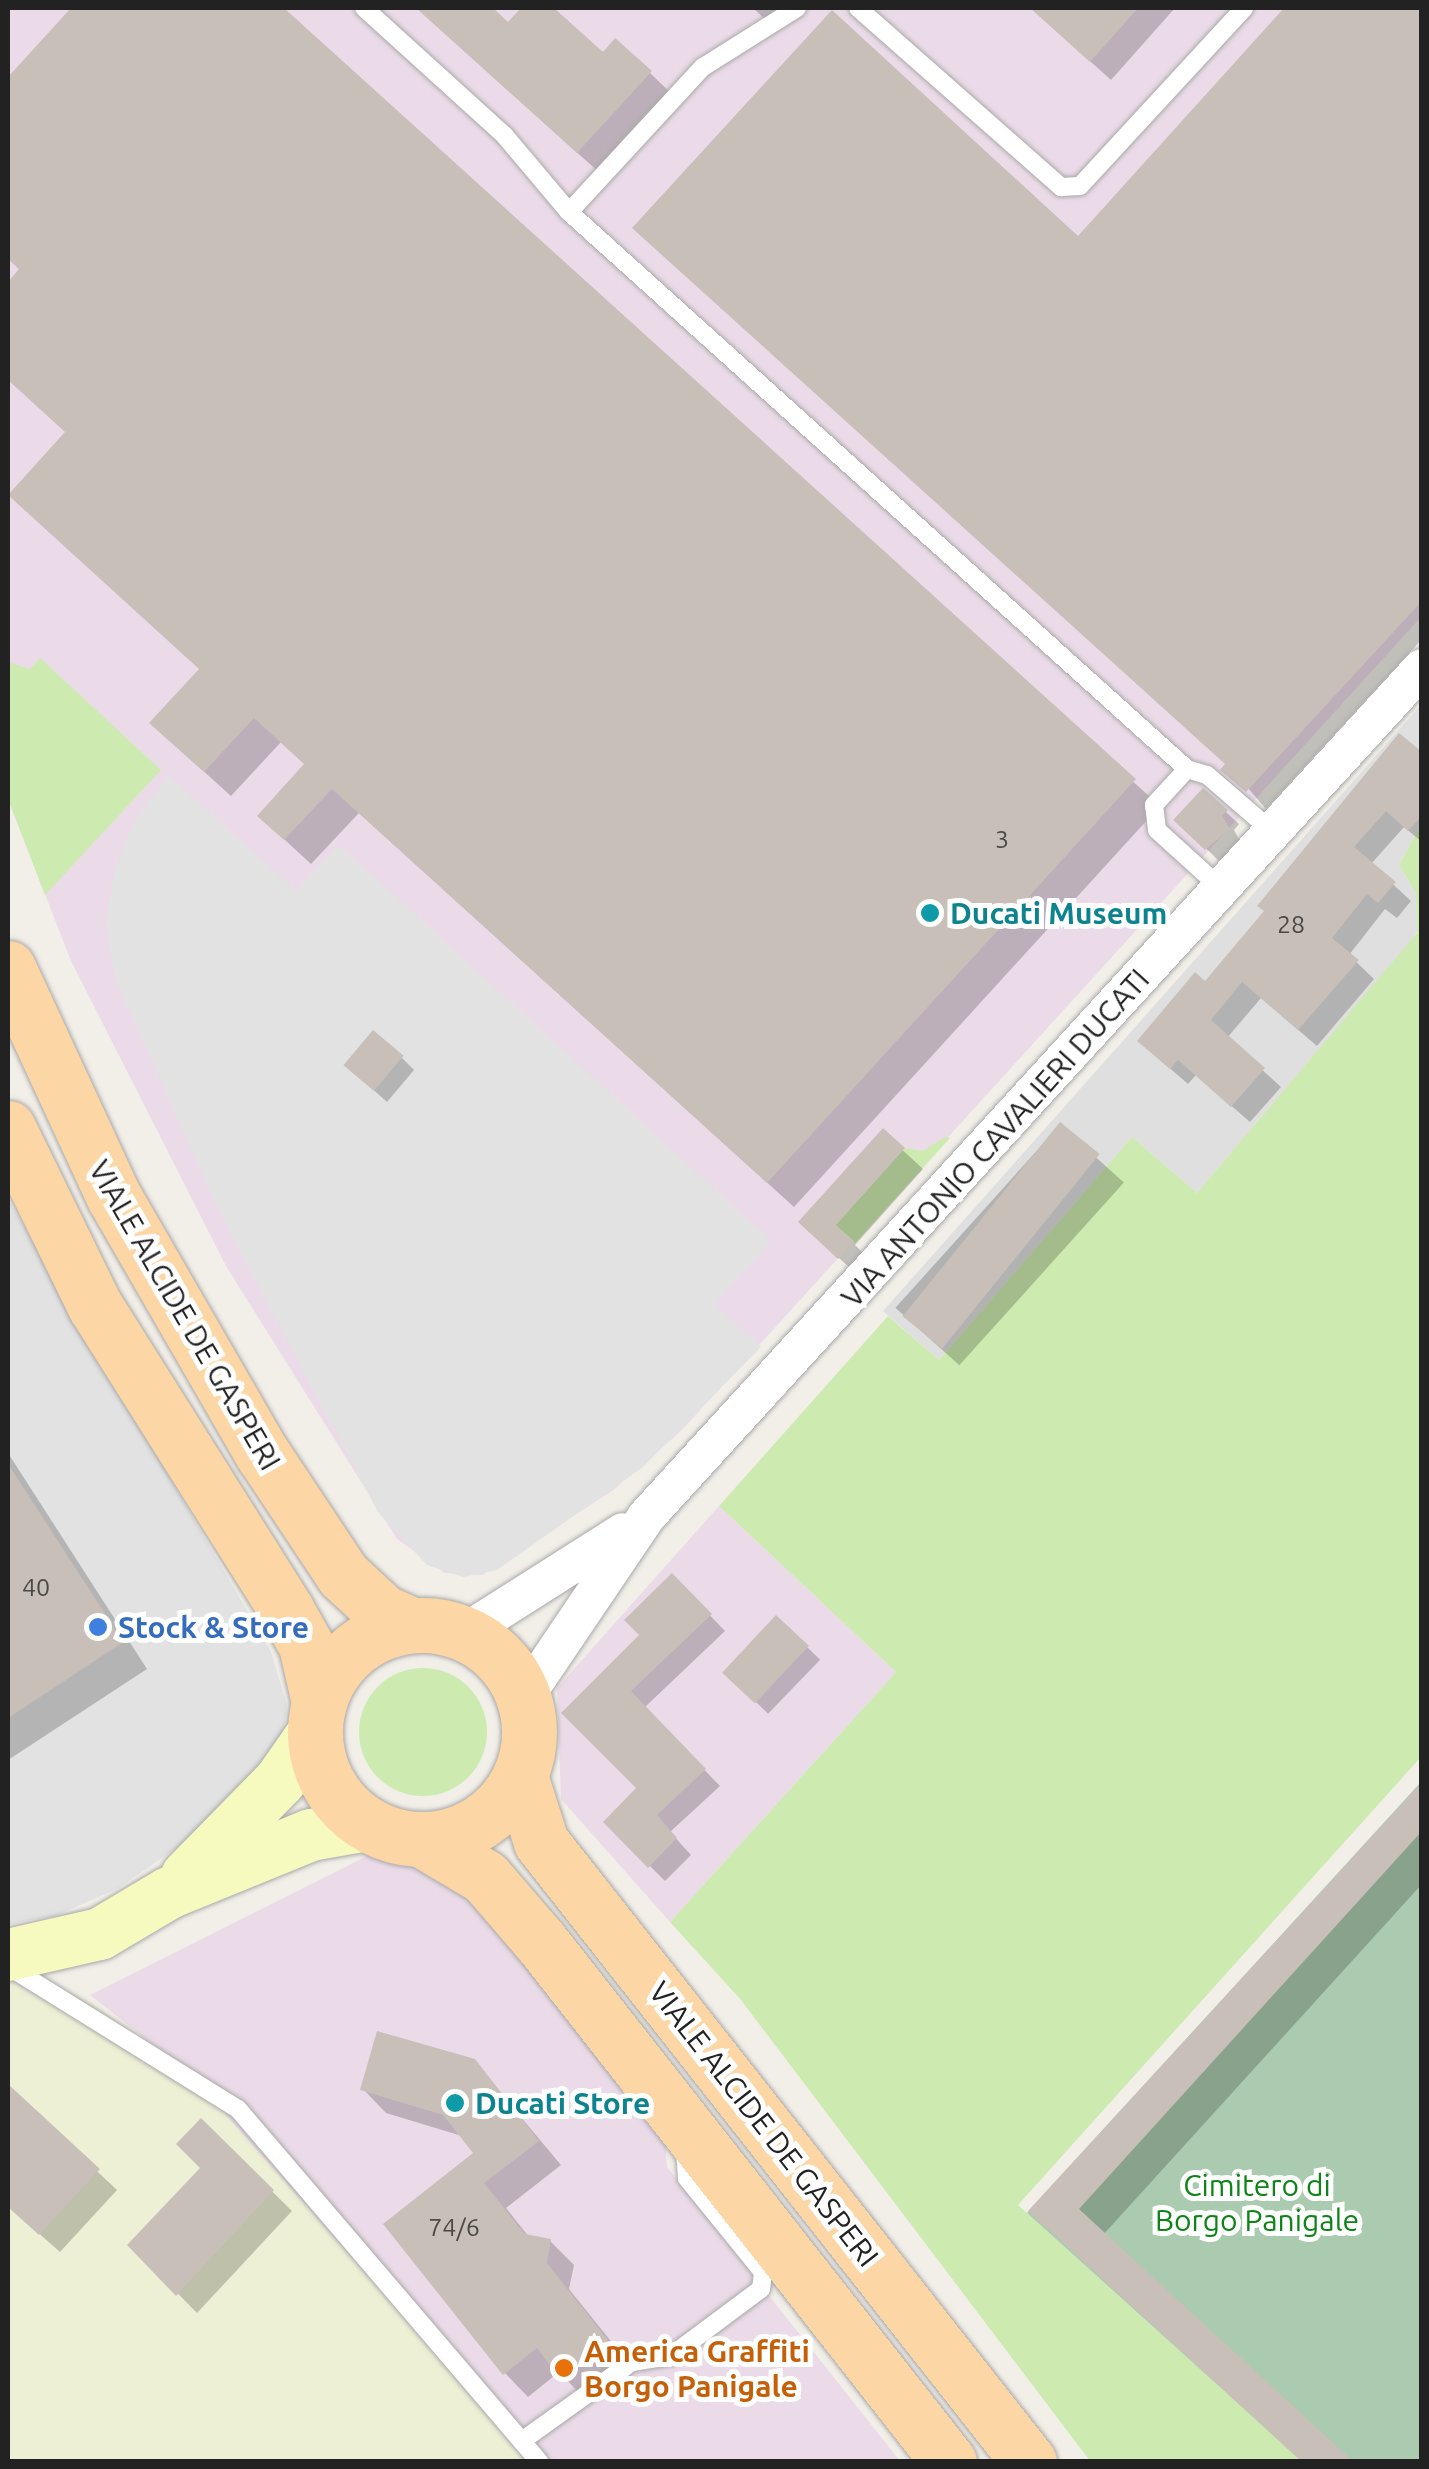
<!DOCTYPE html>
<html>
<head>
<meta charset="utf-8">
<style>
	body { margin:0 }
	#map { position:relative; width:1429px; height:2469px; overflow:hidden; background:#f2efe9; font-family:Ubuntu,sans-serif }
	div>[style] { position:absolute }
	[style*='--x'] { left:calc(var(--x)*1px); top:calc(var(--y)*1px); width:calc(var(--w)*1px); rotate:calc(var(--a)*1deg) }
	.residential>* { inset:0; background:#e0dfdf }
	.industrial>* { inset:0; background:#ebdbe8 }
	.farmland>* { inset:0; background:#eef0d5 }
	.grass>* { inset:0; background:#cdebb0 }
	.round { border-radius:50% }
	.cemetery>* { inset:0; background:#aacbaf }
	.parking>* { inset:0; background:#e2e2e2 }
	.shadow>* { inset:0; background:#0003; transform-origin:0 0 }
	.building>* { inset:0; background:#c7bfb8; transform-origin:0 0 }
	.roads { filter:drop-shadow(0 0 2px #a9a9a9) drop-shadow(0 0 2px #a9a9a9) }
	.lane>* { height:18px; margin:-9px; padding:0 9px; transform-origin:9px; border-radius:9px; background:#fff }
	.street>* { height:38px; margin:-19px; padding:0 19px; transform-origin:19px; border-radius:19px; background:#fff }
	.secondary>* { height:52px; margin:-26px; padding:0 26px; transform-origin:26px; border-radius:26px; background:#f7fabf }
	.primary>* { height:55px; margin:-27.5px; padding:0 27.5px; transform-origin:27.5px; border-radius:27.5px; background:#fcd6a4 }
	.primary>.ring { margin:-27.5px; padding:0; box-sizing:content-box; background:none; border:55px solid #fcd6a4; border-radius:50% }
	.dots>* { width:28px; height:28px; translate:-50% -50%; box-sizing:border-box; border:5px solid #fff; border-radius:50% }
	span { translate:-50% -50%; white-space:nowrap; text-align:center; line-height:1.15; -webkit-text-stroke:10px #fff; paint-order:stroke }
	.number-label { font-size:25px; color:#4b4948 }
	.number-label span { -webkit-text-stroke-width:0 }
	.culture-label { font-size:30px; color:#0d838f; font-weight:700 }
	.left { translate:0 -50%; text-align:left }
	.street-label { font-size:30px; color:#222 }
	.shop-label { font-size:30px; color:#366cbe; font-weight:700 }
	.park-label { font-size:30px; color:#0c8416 }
	.food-label { font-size:30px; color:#c56008; font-weight:700 }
	.frame { position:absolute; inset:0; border:10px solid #222; pointer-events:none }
</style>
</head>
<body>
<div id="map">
	<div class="residential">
		<i style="clip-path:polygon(1421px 705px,1421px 825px,1399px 865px,1416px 893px,1417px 932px,1408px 945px,1197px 1193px,1132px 1137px,939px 1360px,883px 1311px)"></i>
	</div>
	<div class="industrial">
		<i style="clip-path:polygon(8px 8px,1421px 8px,1421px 617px,681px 1431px,612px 1491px,482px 1575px,445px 1573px,397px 1539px,226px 1266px,71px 961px,8px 799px)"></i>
		<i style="clip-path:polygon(719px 1506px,896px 1672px,670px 1922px,561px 1799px,557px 1688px)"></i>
		<i style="clip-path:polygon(387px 1846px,433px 1859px,469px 1883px,665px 2139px,667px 2167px,900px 2461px,531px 2461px,188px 2072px,90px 1995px)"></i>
	</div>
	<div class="farmland">
		<i style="clip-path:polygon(8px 1970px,84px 1998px,188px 2072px,531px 2461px,8px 2461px)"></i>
	</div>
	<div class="grass">
		<i style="clip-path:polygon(40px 658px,161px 770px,45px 895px,8px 799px,8px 662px,30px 669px)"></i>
		<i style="clip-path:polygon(1421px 825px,1421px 1757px,1018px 2205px,1302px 2461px,1090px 2461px,741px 2000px,670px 1922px,896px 1672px,719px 1506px,888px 1316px,939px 1360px,1132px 1137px,1197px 1193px,1417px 933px,1416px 893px,1399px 865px)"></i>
		<i style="clip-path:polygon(945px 1137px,950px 1138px,855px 1243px,836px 1225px,905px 1148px,923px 1151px)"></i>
		<i class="round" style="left:359px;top:1668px;width:128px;height:128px"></i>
	</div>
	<div class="cemetery">
		<i style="clip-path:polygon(1421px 1782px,1421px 2461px,1302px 2461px,1027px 2213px)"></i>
	</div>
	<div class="parking">
		<i style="clip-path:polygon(169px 776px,296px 891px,339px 845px,771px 1241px,714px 1304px,761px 1347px,643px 1467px,497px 1570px,463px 1577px,427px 1565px,378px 1512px,218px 1209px,115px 978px,106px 922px,116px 866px,135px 821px)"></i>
		<i style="clip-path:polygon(8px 1199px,271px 1652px,287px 1705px,282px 1745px,234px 1801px,175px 1849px,117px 1889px,55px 1916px,9px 1924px,8px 1718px,123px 1642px,8px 1464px)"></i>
	</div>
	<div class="shadow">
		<i style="clip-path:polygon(74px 8px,280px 8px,1160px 806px,794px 1207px,359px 813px,311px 864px,286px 841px,261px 816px,307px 766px,281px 742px,231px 796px,178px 748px,201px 670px,67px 433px,8px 379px,8px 285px,21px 270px,8px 258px,8px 81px)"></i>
		<i style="clip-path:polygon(417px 8px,489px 8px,509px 25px,525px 8px,550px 8px,603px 55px,650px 73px,674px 96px,602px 175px)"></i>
		<i style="clip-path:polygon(753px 8px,778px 8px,766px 20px)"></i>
		<i style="clip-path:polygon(1031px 8px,1175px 8px,1111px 80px)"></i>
		<i style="clip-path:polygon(1287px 8px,1422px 8px,1422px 639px,1266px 809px,1228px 765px,1078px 239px)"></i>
		<i style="clip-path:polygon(1422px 756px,1422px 842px,1404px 827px,1371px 864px,1411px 901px,1397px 918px,1385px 909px,1349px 955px,1374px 979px,1317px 1046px,1261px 998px,1227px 1038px,1281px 1087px,1250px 1122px,1196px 1075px,1188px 1084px,1158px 1058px,1205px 984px)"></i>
		<i style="clip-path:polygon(1203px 791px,1239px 824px,1234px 830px,1241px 843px,1219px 861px,1177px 820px)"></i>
		<i style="clip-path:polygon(402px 1058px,414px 1070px,387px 1102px,358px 1076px)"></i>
		<i style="left:1060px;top:1125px;width:86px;height:246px;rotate:42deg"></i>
		<i style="clip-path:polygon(883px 1132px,923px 1169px,855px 1245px,872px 1262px,859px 1276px,820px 1241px)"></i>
		<i style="clip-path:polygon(8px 1453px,147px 1669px,8px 1760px)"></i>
		<i style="clip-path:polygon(672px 1576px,725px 1631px,644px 1708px,720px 1786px,670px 1832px,691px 1855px,665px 1881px,606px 1822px,640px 1788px,565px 1713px,642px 1635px)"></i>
		<i style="left:777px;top:1618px;width:60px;height:75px;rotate:44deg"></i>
		<i style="clip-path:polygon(1422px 1785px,1422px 1884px,1103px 2235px,1032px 2211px)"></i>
		<i style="clip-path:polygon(474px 2061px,561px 2165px,506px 2208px,529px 2237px,550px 2241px,574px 2265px,569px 2289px,630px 2365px,586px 2400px,559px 2372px,528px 2397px,505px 2373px,476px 2154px,462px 2136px,386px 2113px,363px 2089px)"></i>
		<i style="clip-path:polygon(15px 2094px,117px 2190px,60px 2252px,8px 2206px,8px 2102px)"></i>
		<i style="clip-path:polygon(201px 2121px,292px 2211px,197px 2313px,130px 2245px,203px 2168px)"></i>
	</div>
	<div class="building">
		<i style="clip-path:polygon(71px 8px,284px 8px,1136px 779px,767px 1183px,332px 789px,284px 840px,257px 816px,304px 764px,254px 718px,204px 772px,149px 723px,199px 669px,8px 495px,65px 432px,8px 380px,8px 282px,19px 269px,8px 259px,8px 77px)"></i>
		<i style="clip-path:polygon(416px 8px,493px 8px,508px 22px,521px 8px,554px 8px,603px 52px,615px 38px,652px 71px,577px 153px)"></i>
		<i style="clip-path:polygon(1030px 8px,1138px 8px,1090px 62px)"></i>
		<i style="clip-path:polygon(1284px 8px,1422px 8px,1422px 601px,1246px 792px,1220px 770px,1225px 764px,632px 228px,832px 10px,1078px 236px)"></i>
		<i style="clip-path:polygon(1399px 733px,1422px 752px,1422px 816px,1408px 831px,1386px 811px,1354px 847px,1396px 882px,1378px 903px,1367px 894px,1332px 938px,1359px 960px,1298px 1030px,1242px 982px,1211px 1020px,1265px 1068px,1231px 1107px,1178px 1060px,1170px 1069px,1137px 1041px,1195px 972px,1205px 981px,1264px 911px,1257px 906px)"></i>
		<i style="clip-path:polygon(1203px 788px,1228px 810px,1222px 816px,1230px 829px,1205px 850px,1173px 820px)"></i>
		<i style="left:373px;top:1030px;width:40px;height:46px;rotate:40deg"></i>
		<i style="left:1060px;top:1122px;width:51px;height:250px;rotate:39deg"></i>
		<i style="clip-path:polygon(883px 1128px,905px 1148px,836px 1225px,854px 1241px,838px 1259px,798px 1222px)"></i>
		<i style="clip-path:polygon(8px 1464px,123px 1642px,8px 1718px)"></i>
		<i style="clip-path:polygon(672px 1573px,712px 1614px,631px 1691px,706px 1769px,657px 1815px,677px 1838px,648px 1868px,603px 1822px,636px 1788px,561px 1713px,639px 1635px,624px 1620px)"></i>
		<i style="left:776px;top:1615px;width:45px;height:79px;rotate:43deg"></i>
		<i style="clip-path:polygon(1422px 1782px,1422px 1831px,1079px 2209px,1354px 2462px,1302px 2462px,1028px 2211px)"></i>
		<i style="clip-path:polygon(377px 2031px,475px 2059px,539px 2141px,484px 2183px,525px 2234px,551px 2239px,547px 2263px,608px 2340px,560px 2378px,537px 2348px,503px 2375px,383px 2224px,473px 2153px,443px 2115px,360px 2090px)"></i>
		<i style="clip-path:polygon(8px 2084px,100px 2169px,39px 2235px,8px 2207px)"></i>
		<i style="clip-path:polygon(201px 2118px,274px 2190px,176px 2296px,127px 2245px,200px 2168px,176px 2144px)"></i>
	</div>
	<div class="roads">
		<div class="lane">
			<i style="--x:364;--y:8;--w:190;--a:42.2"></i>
			<i style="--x:505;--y:136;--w:99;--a:49.9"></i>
			<i style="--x:569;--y:212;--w:832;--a:42.03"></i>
			<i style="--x:1187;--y:769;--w:21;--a:17"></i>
			<i style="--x:1207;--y:775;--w:87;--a:40.8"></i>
			<i style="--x:858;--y:8;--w:271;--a:41.4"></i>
			<i style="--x:1061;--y:187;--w:19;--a:-3"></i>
			<i style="--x:1080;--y:186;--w:242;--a:-47.3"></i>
			<i style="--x:569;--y:212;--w:197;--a:-47.3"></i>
			<i style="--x:703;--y:67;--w:111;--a:-32.1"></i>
			<i style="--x:1187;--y:769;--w:49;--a:132.5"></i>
			<i style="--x:1154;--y:805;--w:25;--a:83"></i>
			<i style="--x:1157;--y:830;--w:88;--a:42.2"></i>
			<i style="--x:8;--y:1966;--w:271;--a:31.9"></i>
			<i style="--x:238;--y:2109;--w:464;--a:49.5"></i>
			<i style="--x:523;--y:2440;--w:134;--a:-35.6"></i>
			<i style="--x:632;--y:2362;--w:39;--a:-9"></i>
			<i style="--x:671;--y:2356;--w:112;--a:-36.7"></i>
			<i style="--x:761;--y:2289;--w:17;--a:-83"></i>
			<i style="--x:763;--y:2272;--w:121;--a:-129"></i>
			<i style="--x:687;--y:2178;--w:27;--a:-94"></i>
		</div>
		<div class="street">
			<i style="--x:464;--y:1633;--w:188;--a:-32.4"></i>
			<i style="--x:524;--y:1698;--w:218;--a:-56"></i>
			<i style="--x:646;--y:1517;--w:1150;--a:-47.57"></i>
		</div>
		<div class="secondary">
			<i style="--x:187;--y:1876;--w:133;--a:-45.6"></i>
			<i style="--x:280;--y:1781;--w:61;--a:-55"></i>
			<i style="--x:8;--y:1955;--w:94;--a:-12.9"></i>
			<i style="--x:100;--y:1934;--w:80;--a:-30.7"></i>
			<i style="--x:169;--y:1893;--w:153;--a:-22.2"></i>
			<i style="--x:311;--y:1835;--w:58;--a:-10"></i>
		</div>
		<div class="primary">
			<i style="--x:8;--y:968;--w:252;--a:65.2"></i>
			<i style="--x:114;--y:1197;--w:296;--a:60"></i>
			<i style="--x:262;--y:1453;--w:146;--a:56.4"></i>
			<i style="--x:343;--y:1575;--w:54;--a:42.8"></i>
			<i style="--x:383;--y:1612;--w:32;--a:24"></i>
			<i style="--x:8;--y:1128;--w:198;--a:64"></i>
			<i style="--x:95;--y:1306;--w:360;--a:57.8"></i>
			<i style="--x:287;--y:1611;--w:39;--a:61"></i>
			<i style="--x:306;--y:1645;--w:58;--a:77.2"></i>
			<i class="ring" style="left:315px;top:1625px;width:159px;height:159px"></i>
			<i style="--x:520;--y:1776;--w:69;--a:72.3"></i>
			<i style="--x:541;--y:1842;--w:789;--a:51.79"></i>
			<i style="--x:421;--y:1839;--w:74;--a:30.7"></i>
			<i style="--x:485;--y:1877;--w:86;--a:49.3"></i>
			<i style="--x:541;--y:1942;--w:661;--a:51.88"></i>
		</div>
	</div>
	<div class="dots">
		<i style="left:930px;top:913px;background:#0f9aa8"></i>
		<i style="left:98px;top:1627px;background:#3f7fe0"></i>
		<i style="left:455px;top:2103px;background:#0f9aa8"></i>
		<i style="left:564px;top:2368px;background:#e8710a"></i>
	</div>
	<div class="number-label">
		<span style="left:1002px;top:839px">3</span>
		<span style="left:1291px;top:924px">28</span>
		<span style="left:36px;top:1587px">40</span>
		<span style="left:454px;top:2227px">74/6</span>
	</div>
	<div class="culture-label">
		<span class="left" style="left:950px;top:913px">Ducati Museum</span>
		<span class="left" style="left:475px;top:2103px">Ducati Store</span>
	</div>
	<div class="street-label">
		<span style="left:995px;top:1138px;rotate:-48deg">VIA ANTONIO CAVALIERI DUCATI</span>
		<span style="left:185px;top:1315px;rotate:60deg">VIALE ALCIDE DE GASPERI</span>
		<span style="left:764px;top:2124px;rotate:52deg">VIALE ALCIDE DE GASPERI</span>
	</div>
	<div class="shop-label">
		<span class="left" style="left:118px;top:1627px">Stock &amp; Store</span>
	</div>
	<div class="park-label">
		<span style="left:1257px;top:2202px">Cimitero di<br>Borgo Panigale</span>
	</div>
	<div class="food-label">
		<span class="left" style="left:584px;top:2368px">America Graffiti<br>Borgo Panigale</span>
	</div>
	<div class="frame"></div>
</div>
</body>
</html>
